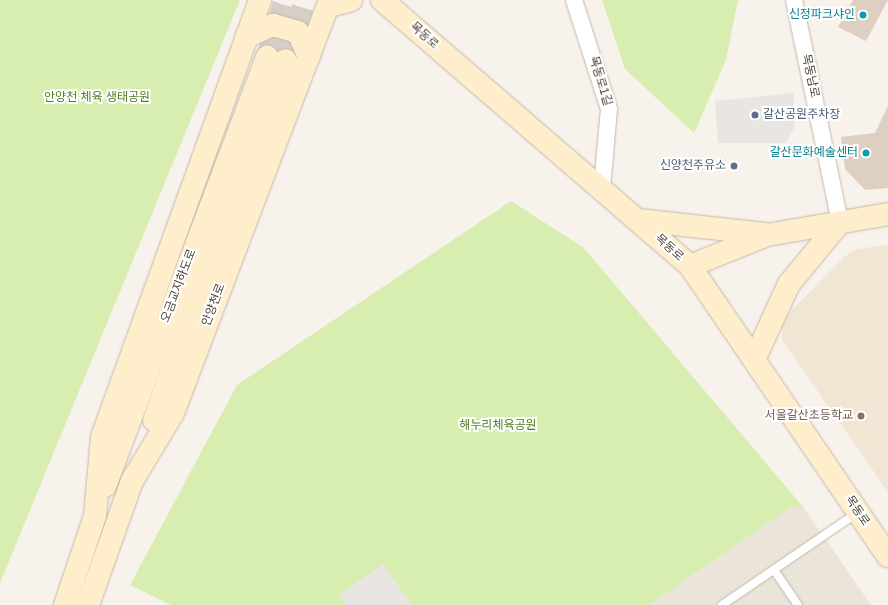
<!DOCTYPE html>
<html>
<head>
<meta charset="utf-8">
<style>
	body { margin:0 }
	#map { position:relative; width:888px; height:605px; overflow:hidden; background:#f7f2eb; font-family:Arial,"Noto Sans KR",sans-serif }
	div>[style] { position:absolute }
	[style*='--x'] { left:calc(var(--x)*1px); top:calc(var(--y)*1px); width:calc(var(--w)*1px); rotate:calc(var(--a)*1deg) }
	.residential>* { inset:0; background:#ebe4d8 }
	.education>* { inset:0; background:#f1e6d4 }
	.green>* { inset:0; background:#d8eeb0 }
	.parking>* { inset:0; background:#e8e5e2 }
	.building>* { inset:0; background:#ddd0c2 }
	.secondary-tunnel>* { height:22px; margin-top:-11px; transform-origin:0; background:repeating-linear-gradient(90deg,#d5cfc7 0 22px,transparent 0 33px) }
	.roads { filter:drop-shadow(0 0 1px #c3b9ac) drop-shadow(0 0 1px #c3b9ac) }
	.service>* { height:8px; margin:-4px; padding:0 4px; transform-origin:4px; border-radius:4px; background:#fff }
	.minor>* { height:16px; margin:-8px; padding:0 8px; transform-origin:8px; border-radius:8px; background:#fff }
	.secondary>* { height:22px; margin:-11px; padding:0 11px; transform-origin:11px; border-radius:11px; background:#fec }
	.dots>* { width:11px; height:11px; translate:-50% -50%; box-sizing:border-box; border:2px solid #fff; border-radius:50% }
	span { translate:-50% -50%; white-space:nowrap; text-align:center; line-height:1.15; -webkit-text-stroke:4px #fff; paint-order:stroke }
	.culture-label { font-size:12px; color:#0d838f }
	.right { translate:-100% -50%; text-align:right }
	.street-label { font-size:12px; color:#4c4237 }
	.park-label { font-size:12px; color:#4e7f22 }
	.service-label { font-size:12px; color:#4e5e75 }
	.left { translate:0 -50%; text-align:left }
	.education-label { font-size:12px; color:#785e54 }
</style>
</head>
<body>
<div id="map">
	<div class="residential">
		<i style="clip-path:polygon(791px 507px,804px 508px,871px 605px,649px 605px)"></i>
	</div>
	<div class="education">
		<i style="clip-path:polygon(888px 245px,888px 492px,782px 340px,782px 327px,789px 313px,845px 256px,857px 249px)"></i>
	</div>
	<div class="green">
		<i style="clip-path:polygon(0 0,240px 0,0 583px)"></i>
		<i style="clip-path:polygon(602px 0,738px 0,726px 60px,694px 133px,625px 69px)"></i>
		<i style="clip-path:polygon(511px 201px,584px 248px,804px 508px,791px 507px,649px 605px,171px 605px,130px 585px,237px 385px)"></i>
	</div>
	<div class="parking">
		<i style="clip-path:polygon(794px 93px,794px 128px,786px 143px,718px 143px,715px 101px)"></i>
		<i style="clip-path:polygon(383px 564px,412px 605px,346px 605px,339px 595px)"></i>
	</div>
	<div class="building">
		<i style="clip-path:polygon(853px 0,888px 0,866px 41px,838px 27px)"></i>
		<i style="clip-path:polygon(888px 106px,888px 188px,865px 190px,845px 169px,841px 137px,875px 133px)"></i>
	</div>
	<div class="secondary-tunnel">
		<i style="--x:267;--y:57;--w:60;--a:-72.5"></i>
		<i style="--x:286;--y:60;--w:63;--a:-72.4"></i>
	</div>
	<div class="roads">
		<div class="service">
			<i style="--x:774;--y:570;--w:42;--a:55.6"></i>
			<i style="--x:722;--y:605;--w:163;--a:-34.3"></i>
		</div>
		<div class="minor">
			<i style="--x:574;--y:0;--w:114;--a:72.2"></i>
			<i style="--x:609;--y:109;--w:79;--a:95.1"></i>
			<i style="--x:794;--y:0;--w:227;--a:78.3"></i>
		</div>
		<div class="secondary">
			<i style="--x:382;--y:0;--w:407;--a:40.8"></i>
			<i style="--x:690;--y:266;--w:351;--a:55.7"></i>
			<i style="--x:329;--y:6;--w:23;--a:-15"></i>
			<i style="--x:246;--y:37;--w:30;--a:-24"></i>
			<i style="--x:273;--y:25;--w:26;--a:16"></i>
			<i style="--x:298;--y:32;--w:27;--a:66"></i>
			<i style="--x:638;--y:220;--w:127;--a:6.3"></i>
			<i style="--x:690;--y:266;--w:83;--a:-21.9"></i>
			<i style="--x:767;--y:235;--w:123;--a:-9.8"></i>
			<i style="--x:754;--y:360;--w:84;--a:-65.3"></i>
			<i style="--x:789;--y:284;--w:80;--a:-50.6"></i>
			<i style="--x:154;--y:420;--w:383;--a:-69.9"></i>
			<i style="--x:105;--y:486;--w:459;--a:-69.3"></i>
			<i style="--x:65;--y:605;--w:94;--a:-71.4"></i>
			<i style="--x:95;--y:516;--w:79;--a:-84.9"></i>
			<i style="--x:102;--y:437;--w:465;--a:-70.1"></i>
			<i style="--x:88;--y:605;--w:132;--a:-70.5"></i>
			<i style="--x:132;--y:481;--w:79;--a:-58.9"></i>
			<i style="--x:173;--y:413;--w:442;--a:-69.2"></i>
		</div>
	</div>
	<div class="dots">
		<i style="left:863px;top:15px;background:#0f9aa8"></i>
		<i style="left:755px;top:115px;background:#5c6f8a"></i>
		<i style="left:866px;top:153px;background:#0f9aa8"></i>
		<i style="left:734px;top:166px;background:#5c6f8a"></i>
		<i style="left:861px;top:416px;background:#8d6e63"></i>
	</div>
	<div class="culture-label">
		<span class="right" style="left:855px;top:15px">신정파크샤인</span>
		<span class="right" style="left:858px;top:153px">갈산문화예술센터</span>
	</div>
	<div class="street-label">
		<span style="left:424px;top:36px;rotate:41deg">목동로</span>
		<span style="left:810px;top:76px;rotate:78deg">목동남로</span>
		<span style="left:600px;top:81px;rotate:73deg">목동로1길</span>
		<span style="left:669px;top:248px;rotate:42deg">목동로</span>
		<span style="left:179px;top:286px;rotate:-69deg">오금교지하도로</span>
		<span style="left:214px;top:305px;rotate:-69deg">안양천로</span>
		<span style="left:857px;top:511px;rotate:56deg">목동로</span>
	</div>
	<div class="park-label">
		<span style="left:97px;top:98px">안양천 체육 생태공원</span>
		<span style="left:498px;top:426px">해누리체육공원</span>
	</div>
	<div class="service-label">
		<span class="left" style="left:763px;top:115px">갈산공원주차장</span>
		<span class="right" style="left:726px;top:166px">신양천주유소</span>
	</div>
	<div class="education-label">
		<span class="right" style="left:853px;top:416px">서울갈산초등학교</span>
	</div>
</div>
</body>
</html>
